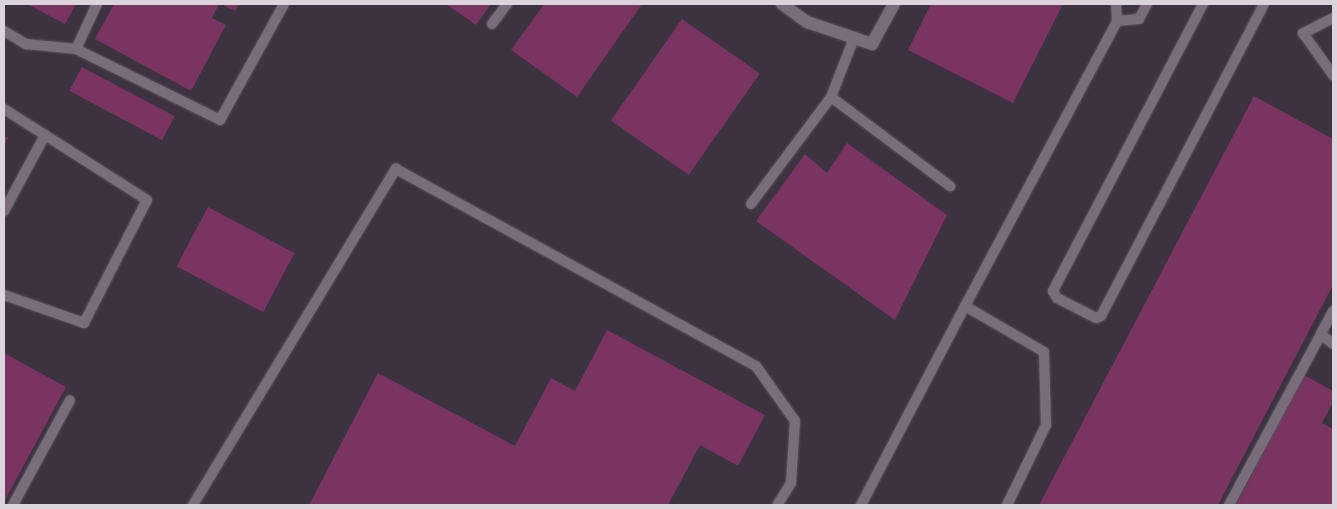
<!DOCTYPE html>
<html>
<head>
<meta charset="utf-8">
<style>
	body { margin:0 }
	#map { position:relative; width:1337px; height:509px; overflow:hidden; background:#3d3240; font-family:"IBM Plex Serif",serif }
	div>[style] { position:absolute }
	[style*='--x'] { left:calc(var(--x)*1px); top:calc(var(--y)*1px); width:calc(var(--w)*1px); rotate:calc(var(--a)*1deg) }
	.building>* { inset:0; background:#793461; transform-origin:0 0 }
	.roads { filter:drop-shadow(0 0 1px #5a515d) drop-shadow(0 0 1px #5a515d) }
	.service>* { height:10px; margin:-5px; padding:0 5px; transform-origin:5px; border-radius:5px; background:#796d7c }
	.minor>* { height:12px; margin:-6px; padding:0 6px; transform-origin:6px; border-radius:6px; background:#796d7c }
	span { translate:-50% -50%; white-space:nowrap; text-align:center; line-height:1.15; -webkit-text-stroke:4.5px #3d3240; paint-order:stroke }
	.frame { position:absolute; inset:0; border:5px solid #dbd4dd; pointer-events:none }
</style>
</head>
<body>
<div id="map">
	<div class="building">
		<i style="clip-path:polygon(27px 4px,76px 4px,65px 24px)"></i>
		<i style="clip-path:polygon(114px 4px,219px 4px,212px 18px,226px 25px,191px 91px,95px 39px)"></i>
		<i style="clip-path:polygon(221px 4px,239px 4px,235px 11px)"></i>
		<i style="clip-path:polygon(446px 4px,491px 4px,476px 25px)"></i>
		<i style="clip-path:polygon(544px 4px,642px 4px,577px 97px,511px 50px)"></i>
		<i style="clip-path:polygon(931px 4px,1063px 4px,1013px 103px,908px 50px)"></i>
		<i style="left:682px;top:19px;width:95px;height:124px;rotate:35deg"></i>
		<i style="left:82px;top:67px;width:105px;height:27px;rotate:28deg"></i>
		<i style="clip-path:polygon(1254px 96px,1333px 139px,1333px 285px,1218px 505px,1039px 505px)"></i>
		<i style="clip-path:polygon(4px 135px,8px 138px,4px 146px)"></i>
		<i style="clip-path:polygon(847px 143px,947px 215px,895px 320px,756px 221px,805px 154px,827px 173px)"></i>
		<i style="left:208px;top:207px;width:98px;height:67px;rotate:28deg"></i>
		<i style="clip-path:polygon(607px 330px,765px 415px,738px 466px,700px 445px,668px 505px,309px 505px,378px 373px,515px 446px,551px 378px,575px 391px)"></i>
		<i style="clip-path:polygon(4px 353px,66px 387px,4px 502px)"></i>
		<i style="clip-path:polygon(1304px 375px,1333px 391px,1333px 402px,1322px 423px,1333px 429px,1333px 505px,1236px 505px)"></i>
	</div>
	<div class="roads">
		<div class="service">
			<i style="--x:1203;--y:4;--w:324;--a:117.6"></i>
			<i style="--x:1053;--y:291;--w:8;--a:60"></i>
			<i style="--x:1057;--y:298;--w:44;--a:27.1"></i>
			<i style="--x:1096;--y:318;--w:5;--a:-22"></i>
			<i style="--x:1101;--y:316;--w:352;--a:-62.4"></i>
			<i style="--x:1333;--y:18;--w:34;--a:153"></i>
			<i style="--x:1303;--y:33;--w:52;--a:54.5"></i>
			<i style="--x:1117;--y:21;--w:22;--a:-5"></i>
			<i style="--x:1139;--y:19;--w:17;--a:-62"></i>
			<i style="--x:492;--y:24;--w:25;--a:-53"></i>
			<i style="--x:4;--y:31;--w:26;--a:31"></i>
			<i style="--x:26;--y:44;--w:50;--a:5.7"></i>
			<i style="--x:76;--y:49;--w:161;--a:26.2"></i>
			<i style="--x:220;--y:120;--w:132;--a:-61.1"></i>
			<i style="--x:854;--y:38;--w:63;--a:111.3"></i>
			<i style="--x:831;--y:97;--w:149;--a:36.8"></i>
			<i style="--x:76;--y:49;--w:50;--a:-65"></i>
			<i style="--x:4;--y:109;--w:49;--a:32.4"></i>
			<i style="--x:45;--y:135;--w:86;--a:118.3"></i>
			<i style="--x:751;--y:204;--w:134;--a:-53.2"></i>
			<i style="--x:4;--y:295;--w:85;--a:19.3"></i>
			<i style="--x:84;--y:323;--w:138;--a:-62.9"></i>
			<i style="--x:147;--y:200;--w:121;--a:-147.5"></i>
			<i style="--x:965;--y:306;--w:323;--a:-61.9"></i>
			<i style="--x:1117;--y:21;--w:17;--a:-93"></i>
			<i style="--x:1333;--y:311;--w:26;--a:118"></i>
			<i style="--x:1321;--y:334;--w:16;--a:40"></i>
			<i style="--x:13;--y:505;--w:119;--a:-61.5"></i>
			<i style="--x:193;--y:505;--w:393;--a:-58.9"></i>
			<i style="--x:396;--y:169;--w:410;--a:28.7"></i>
			<i style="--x:756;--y:366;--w:67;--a:54.7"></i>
			<i style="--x:795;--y:421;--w:62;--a:93.7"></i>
			<i style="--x:791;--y:483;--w:26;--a:122"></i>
			<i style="--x:861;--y:505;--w:225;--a:-62.4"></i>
			<i style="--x:965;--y:306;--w:91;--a:30.2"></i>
			<i style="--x:1044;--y:352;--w:73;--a:88.4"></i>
			<i style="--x:1046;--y:425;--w:89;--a:116"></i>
			<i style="--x:1229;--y:505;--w:194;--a:-61.7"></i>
		</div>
		<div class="minor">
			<i style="--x:782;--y:4;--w:31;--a:36"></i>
			<i style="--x:807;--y:22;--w:69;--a:18.7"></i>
			<i style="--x:872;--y:44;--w:46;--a:-61.2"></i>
		</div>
	</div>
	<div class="frame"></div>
</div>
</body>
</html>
